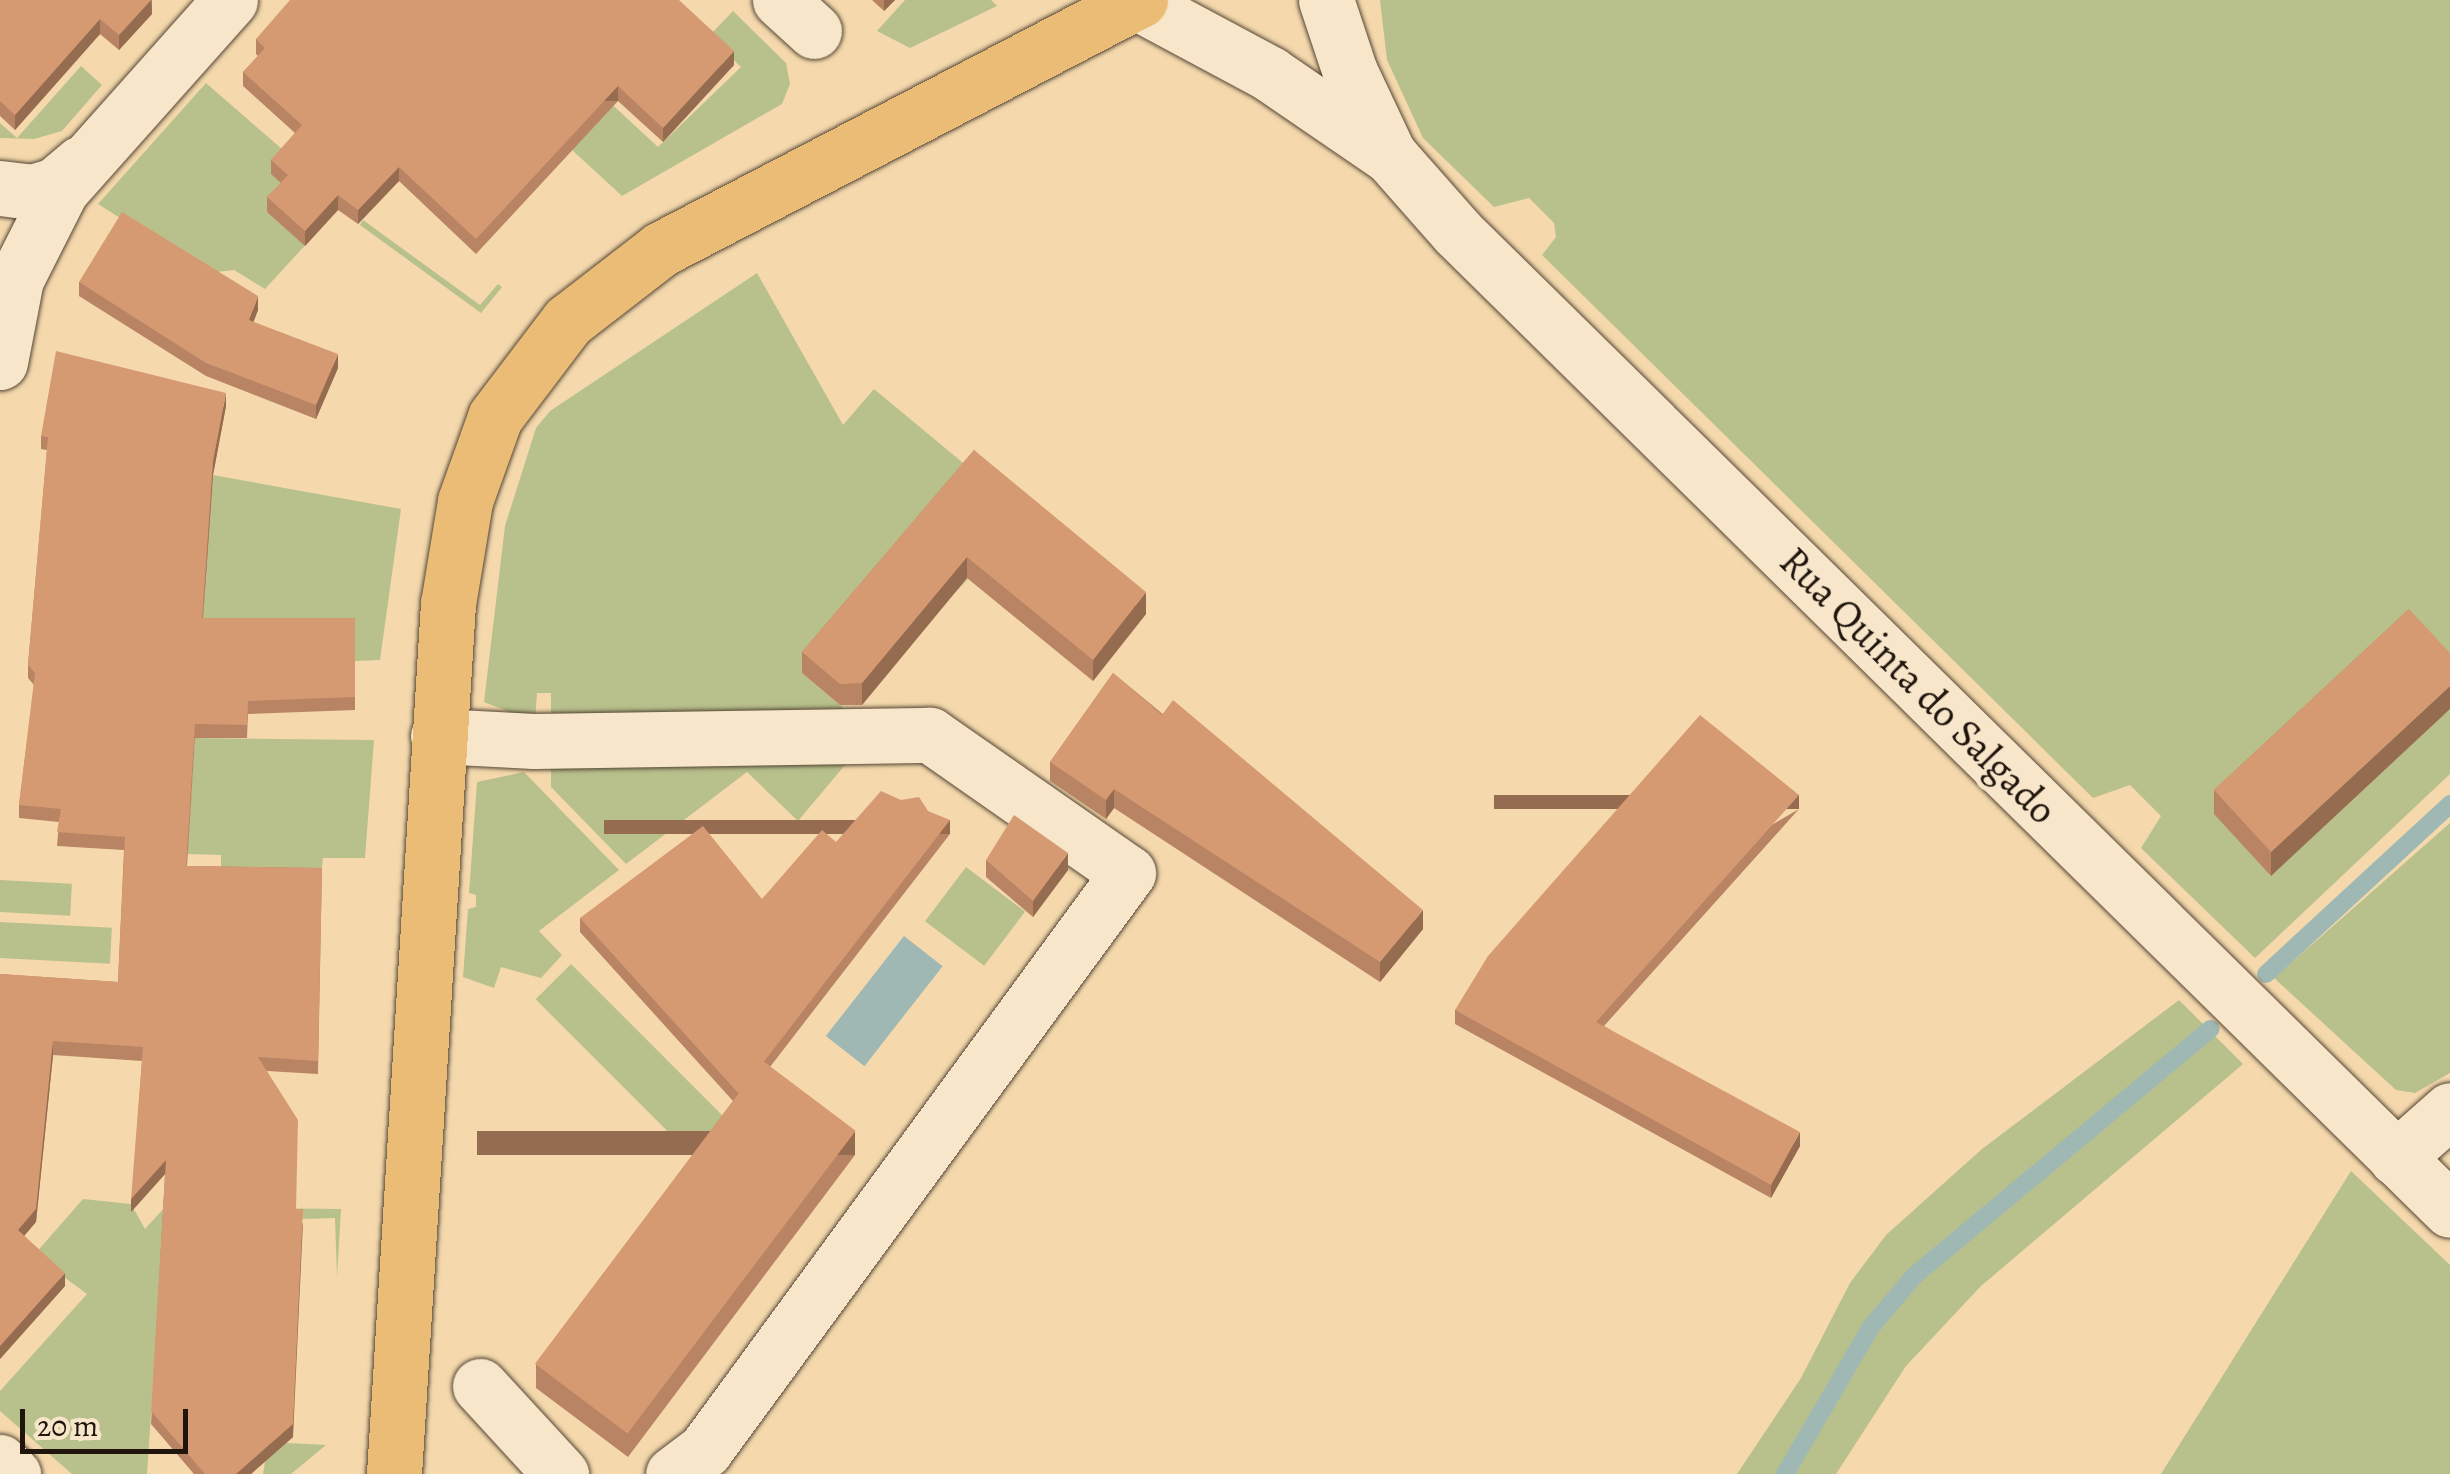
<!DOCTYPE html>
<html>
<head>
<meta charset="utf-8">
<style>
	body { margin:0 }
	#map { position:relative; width:2450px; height:1474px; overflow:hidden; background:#f5d9ad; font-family:Alegreya,serif }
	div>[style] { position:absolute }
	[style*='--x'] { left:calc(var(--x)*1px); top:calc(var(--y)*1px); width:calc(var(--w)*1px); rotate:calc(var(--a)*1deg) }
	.green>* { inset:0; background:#b8c08c; transform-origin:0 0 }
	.water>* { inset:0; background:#a0b8b4; transform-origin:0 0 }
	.stream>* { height:18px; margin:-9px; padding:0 9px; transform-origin:9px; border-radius:9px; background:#a0b8b4 }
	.roads { filter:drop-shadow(0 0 2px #544635) drop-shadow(0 0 2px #544635) }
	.minor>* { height:55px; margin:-27.5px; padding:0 27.5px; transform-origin:27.5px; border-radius:27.5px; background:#f8e6ca }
	.major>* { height:55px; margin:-27.5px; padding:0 27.5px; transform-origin:27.5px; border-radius:27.5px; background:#eabc76 }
	.wall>* { inset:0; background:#b88463 }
	.shaded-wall>* { inset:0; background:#966c50; transform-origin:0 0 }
	.building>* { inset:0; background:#d69a73; transform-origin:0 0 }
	span { translate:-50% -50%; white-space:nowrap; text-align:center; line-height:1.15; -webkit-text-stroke:10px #f8e6ca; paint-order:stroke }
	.street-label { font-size:40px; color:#1f150d }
	.scale { position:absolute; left:20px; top:1409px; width:168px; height:45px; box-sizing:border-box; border:5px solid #1f150d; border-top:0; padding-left:12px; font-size:30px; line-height:35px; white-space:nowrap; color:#1f150d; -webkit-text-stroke:8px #f8e6ca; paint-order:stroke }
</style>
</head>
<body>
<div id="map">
	<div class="green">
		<i style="clip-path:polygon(905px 0,991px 0,997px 6px,910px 48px,877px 31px)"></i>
		<i style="clip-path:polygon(1380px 0,2450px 0,2450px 774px,2255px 958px,2141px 848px,2161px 816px,2130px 785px,2093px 798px,1542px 255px,1556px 237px,1554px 223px,1529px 198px,1494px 207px,1423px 138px,1387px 60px)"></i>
		<i style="clip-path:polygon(733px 11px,786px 63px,790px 84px,782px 104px,622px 196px,497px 81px,604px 97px,658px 147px,741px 67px,709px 36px)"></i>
		<i style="clip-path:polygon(81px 66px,102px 85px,62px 131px,34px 139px,0 138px,0 123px,17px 138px)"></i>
		<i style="clip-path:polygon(206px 83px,344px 203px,265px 289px,234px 270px,207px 273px,98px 204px)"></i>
		<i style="clip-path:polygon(363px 220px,480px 305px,498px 284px,502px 287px,481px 313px,360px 225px)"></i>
		<i style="clip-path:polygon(757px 273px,843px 425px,874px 389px,974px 472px,918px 538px,968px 579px,950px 598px,802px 673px,853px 716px,551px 726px,551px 693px,537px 693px,535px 722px,484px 702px,505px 526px,536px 428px,550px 411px)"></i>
		<i style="clip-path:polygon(213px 475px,401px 509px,380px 660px,355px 661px,354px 631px,202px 621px)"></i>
		<i style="clip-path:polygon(195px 738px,374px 740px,365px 858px,323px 858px,321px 876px,221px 875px,221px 855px,187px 854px)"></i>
		<i style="clip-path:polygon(832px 752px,845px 765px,798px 821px,747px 772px,626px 864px,551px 787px,551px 755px)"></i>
		<i style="clip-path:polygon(524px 772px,619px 870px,539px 931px,562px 955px,541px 978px,501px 967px,494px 988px,463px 977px,468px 909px,476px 907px,476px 895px,469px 893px,477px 782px)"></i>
		<i style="clip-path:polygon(2450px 823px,2450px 1073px,2415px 1093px,2396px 1090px,2274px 978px)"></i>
		<i style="left:966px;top:867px;width:74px;height:68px;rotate:37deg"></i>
		<i style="left:0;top:880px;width:72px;height:32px;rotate:3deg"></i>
		<i style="left:0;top:922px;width:112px;height:36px;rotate:3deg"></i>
		<i style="left:571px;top:964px;width:229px;height:50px;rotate:45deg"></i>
		<i style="clip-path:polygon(2179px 1000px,2243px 1064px,1981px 1286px,1906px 1366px,1836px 1474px,1737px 1474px,1801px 1378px,1850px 1283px,1886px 1235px,1982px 1149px)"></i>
		<i style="clip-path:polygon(2351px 1171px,2450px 1265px,2450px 1474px,2161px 1474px)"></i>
		<i style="clip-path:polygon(83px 1199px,131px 1204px,145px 1229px,165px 1207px,341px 1209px,337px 1277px,335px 1218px,267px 1220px,161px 1265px,147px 1474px,72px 1474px,0 1411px,0 1391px,87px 1294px,34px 1255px)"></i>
		<i style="clip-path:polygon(268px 1443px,287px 1443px,326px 1445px,291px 1474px,263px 1474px)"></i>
	</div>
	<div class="water">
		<i style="left:904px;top:936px;width:49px;height:127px;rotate:38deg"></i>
	</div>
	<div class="stream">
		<i style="--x:2266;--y:974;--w:251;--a:-42.7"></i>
		<i style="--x:1785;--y:1474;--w:170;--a:-59.7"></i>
		<i style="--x:1871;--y:1327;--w:67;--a:-49.9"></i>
		<i style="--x:1914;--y:1276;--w:386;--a:-39.8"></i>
	</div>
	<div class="roads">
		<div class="minor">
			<i style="--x:780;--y:0;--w:46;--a:42.4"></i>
			<i style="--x:1326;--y:0;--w:76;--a:71.6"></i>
			<i style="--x:1350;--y:72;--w:92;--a:64.8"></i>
			<i style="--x:1136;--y:2;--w:152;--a:28.2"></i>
			<i style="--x:1270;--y:74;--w:147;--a:34.4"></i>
			<i style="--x:1391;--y:157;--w:101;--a:48.6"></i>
			<i style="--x:1458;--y:233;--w:1392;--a:44.56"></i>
			<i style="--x:0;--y:188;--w:32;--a:7"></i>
			<i style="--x:32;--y:192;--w:24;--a:-17"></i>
			<i style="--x:55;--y:185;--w:34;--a:-40"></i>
			<i style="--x:0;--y:362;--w:85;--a:-79.1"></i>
			<i style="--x:16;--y:279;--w:100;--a:-63.2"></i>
			<i style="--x:61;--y:190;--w:254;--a:-48.3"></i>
			<i style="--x:438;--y:736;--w:96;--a:3"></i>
			<i style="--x:534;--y:741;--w:396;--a:-0.9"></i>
			<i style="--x:930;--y:735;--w:241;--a:34.9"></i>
			<i style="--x:1128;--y:873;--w:715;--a:126.25"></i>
			<i style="--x:705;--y:1450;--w:40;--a:143"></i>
			<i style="--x:2396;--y:1158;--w:72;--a:-41.6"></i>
			<i style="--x:480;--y:1386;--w:120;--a:47.4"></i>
			<i style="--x:0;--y:1462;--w:18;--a:43"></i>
		</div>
		<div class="major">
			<i style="--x:394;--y:1474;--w:872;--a:-86.45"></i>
			<i style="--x:448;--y:604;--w:104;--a:-80.6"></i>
			<i style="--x:465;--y:501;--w:89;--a:-70.3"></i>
			<i style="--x:495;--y:417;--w:121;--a:-52.8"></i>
			<i style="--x:568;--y:321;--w:118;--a:-37.7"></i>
			<i style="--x:661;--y:249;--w:540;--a:-27.47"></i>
		</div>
	</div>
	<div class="wall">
		<i style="clip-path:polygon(0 0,152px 0,152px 14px,119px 50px,100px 34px,15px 130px,0 116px)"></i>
		<i style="clip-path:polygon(872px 0,895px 0,884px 11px)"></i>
		<i style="clip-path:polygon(256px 39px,734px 65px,663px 142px,618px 101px,476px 254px,399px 181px,358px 224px,338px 210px,305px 246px,267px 212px,267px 197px,281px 183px,271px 174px,271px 160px,295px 133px,243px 86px,243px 72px,258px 56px,256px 54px)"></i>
		<i style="clip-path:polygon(79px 282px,258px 310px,253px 322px,338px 368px,316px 419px,206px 376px,79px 296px)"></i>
		<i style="clip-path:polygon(226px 406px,213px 475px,203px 618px,355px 618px,355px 710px,248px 714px,247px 738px,195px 738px,187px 866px,322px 868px,318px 1074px,267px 1071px,296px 1209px,293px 1437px,251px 1474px,194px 1474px,151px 1424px,165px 1174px,131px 1212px,142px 1061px,53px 1055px,36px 1222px,24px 1236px,65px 1286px,0 1359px,0 974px,118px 982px,124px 850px,57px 846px,59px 822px,19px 818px,19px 805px,34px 685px,28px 678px,28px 665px,47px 450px,41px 449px,41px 436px)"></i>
		<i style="clip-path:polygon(974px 450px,1146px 614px,1093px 681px,967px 578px,862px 705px,840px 705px,802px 673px,802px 652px)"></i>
		<i style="clip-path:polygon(2409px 609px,2271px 876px,2214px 814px,2214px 790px)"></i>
		<i style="clip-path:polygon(1113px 673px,1423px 929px,1380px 982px,1114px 808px,1106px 819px,1050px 781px,1050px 762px)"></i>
		<i style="clip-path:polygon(1799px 809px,1604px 1026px,1800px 1146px,1771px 1198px,1455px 1024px,1455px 1010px)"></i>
		<i style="clip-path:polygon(928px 811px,950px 834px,770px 1067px,855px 1155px,628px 1457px,536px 1388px,536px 1364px,733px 1101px,580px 932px,580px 918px,762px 899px,836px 842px)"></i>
		<i style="clip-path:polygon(986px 860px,1068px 870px,1033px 917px,986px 877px)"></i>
	</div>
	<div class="shaded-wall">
		<i style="clip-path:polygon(151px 0,152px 14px,119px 50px,119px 35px)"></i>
		<i style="clip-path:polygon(884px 0,895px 0,884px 11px)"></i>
		<i style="clip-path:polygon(100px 19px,100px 34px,15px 130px,15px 115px)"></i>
		<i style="clip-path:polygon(734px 51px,734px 65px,663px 142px,663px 128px)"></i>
		<i style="left:618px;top:86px;width:15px;height:209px;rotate:90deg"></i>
		<i style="clip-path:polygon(399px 167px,399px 181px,358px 224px,358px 210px)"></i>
		<i style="clip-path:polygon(338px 195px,338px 210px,305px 246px,305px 231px)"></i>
		<i style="clip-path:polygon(258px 296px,258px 310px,249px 334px,249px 320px)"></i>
		<i style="clip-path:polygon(338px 354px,338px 368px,316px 419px,316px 405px)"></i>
		<i style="clip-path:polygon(226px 393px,226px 406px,213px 475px,202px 632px,213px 461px)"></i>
		<i style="clip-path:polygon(967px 557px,967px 578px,862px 705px,862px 683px)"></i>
		<i style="clip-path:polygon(1146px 592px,1146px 614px,1093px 681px,1093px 660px)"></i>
		<i style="clip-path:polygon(2450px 686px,2450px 709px,2271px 876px,2271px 852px)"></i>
		<i style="clip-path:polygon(1114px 789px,1114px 808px,1106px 819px,1106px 800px)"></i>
		<i style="left:1799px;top:795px;width:14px;height:305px;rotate:90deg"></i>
		<i style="left:950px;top:820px;width:14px;height:346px;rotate:90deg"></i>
		<i style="clip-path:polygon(1068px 853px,1068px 870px,1033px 917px,1033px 901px)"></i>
		<i style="clip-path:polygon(1423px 910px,1423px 929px,1380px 982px,1380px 962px)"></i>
		<i style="clip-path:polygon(53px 1041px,53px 1055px,36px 1222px,18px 1243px,18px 1230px)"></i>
		<i style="left:855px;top:1131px;width:24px;height:378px;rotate:90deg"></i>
		<i style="clip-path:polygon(1800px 1132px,1800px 1146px,1771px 1198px,1771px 1185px)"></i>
		<i style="clip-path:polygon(166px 1160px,166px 1173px,131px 1212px,131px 1199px)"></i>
		<i style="clip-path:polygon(303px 1222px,293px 1437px,251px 1474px,236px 1474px)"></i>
		<i style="clip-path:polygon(65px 1273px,65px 1286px,0 1359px,0 1346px)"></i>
	</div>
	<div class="building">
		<i style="clip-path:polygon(0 0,151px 0,119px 35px,100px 19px,15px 115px,0 101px)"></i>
		<i style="clip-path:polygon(290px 0,679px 0,734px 51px,663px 128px,618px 86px,476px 239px,399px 167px,358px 210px,338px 195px,305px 231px,267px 197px,288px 175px,271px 160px,302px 125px,243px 72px,265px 48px,256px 39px)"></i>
		<i style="clip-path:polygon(122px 212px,258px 296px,249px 320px,338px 354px,316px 405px,206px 363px,79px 282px)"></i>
		<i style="clip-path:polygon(56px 351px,226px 393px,213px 461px,202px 618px,355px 618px,355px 697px,248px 701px,247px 725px,195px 724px,186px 866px,322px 868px,318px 1061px,258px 1057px,298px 1120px,296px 1209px,303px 1209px,293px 1424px,236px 1474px,205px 1474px,151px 1411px,166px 1160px,131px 1199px,143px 1047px,53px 1041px,36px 1209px,18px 1230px,65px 1273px,0 1346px,0 974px,118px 982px,125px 837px,57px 832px,61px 809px,19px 805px,35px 673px,28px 665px,48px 437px,41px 436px)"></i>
		<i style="clip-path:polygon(974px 450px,1146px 592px,1093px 660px,967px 557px,862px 683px,840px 684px,802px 652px)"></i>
		<i style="clip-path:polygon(2409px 609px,2450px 653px,2450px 686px,2271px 852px,2214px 790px)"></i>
		<i style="clip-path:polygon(1113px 673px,1162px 715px,1173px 700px,1423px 910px,1380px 962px,1114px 789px,1106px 800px,1050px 762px)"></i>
		<i style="clip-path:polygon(1700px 715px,1799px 795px,1596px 1022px,1800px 1132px,1771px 1185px,1455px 1010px,1488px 956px)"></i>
		<i style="clip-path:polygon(881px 791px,901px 800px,919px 797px,928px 811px,950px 820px,739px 1094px,580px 918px,703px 826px,762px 899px,822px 830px,836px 842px)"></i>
		<i style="clip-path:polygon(1014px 815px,1068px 853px,1033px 901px,986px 860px)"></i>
		<i style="left:763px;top:1061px;width:116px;height:379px;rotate:37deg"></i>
	</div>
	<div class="street-label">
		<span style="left:1918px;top:686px;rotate:45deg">Rua Quinta do Salgado</span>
	</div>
	<div class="scale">20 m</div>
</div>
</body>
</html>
